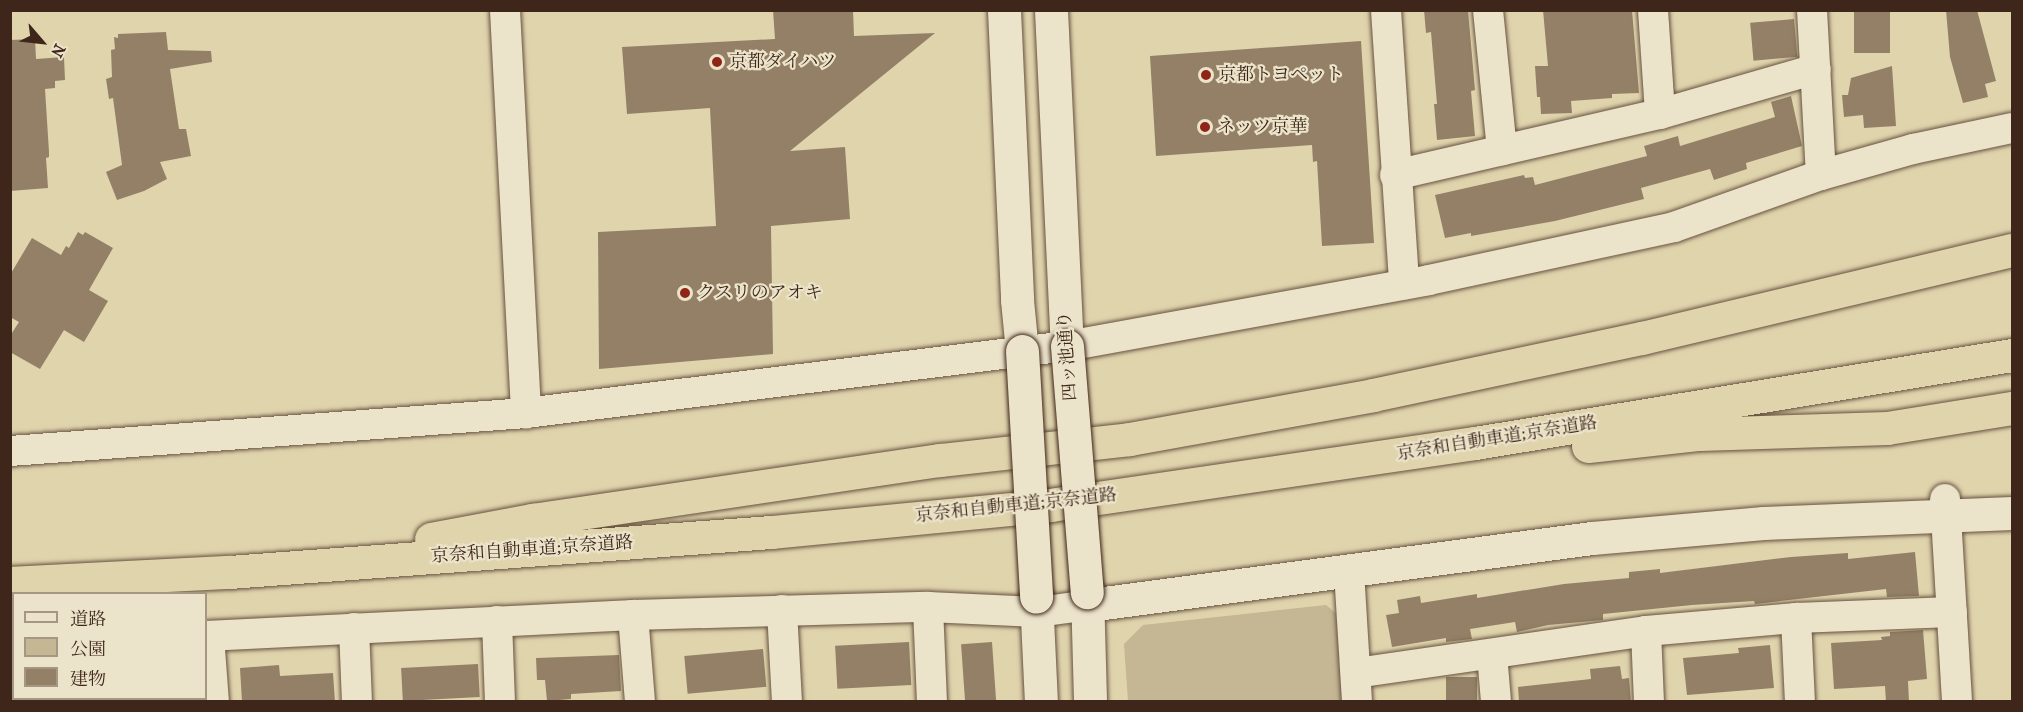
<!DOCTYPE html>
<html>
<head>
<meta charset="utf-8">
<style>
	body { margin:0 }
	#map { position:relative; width:2023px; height:712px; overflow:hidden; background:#e0d4ad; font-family:"IM FELL French Canon","Noto Serif JP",serif }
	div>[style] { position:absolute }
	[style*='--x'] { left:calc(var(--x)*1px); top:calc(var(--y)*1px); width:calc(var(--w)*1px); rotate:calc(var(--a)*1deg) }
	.green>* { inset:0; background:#c5b694 }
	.building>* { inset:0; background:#938066; transform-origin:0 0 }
	.roads { filter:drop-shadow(0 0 2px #67523f) drop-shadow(0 0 2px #67523f) }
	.minor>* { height:30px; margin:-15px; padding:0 15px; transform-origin:15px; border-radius:15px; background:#ebe3ca }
	.tertiary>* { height:33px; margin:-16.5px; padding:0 16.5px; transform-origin:16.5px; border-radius:16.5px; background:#ebe3ca }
	.secondary>* { height:33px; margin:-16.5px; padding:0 16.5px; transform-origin:16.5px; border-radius:16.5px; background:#ebe3ca }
	.motorway>* { height:33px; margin:-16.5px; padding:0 16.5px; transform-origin:16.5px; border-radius:16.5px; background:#e0d4ad }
	.bridges { filter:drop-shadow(0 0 2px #3f261a) drop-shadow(0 0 2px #3f261a) }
	.secondary-bridge>* { height:33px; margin:-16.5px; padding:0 16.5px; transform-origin:16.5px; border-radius:16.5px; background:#ebe3ca }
	.dots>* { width:16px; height:16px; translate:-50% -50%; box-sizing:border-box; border:3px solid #ebe3ca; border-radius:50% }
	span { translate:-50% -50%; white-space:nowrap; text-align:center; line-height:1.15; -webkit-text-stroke:4.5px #ebe3ca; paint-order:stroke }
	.poi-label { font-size:18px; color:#3f261a }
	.left { translate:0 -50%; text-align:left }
	.street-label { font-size:18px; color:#3f261a }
	.frame { position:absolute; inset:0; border:12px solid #3f261a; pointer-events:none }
	.legend { position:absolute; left:12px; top:592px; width:195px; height:108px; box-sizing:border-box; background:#ebe3ca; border:2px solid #a69784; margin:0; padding:8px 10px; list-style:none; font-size:18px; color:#3f261a }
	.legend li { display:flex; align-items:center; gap:12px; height:30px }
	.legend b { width:30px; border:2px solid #a69784 }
	.north { position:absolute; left:12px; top:12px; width:60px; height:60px; -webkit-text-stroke:4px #ebe3ca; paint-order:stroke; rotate:118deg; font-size:16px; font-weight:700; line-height:24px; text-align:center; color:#3f261a }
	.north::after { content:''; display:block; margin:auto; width:21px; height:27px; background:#3f261a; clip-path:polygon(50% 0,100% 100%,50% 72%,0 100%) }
</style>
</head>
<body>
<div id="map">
	<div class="green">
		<i style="clip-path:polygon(1326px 605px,1337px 614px,1343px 701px,1128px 701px,1124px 644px,1143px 625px)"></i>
	</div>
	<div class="building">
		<i style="clip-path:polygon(773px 10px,853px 10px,854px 36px,935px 33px,790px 151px,845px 147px,850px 219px,771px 226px,773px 354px,599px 369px,598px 232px,716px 226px,710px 108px,627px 114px,622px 47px,775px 39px)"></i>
		<i style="clip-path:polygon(1424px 10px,1468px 10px,1475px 90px,1471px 91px,1475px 136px,1437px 140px,1434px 104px,1437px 104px,1431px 32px,1426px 33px)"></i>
		<i style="clip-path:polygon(1543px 10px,1632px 10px,1639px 93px,1612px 94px,1612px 98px,1571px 101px,1572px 113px,1541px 114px,1540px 97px,1537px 97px,1535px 66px,1548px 66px)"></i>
		<i style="left:1854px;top:10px;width:36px;height:43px"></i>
		<i style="clip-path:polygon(1946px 10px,1977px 10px,1996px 81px,1985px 84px,1988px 97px,1963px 103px,1950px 57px)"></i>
		<i style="left:1794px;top:19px;width:38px;height:44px;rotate:85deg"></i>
		<i style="clip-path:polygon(166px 32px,168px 50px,211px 51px,212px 62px,170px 69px,179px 129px,186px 129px,191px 156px,160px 162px,167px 179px,144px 191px,117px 200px,106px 172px,122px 165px,113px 98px,109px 99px,106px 79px,112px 77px,111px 50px,115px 49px,114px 37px,118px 38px,118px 34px)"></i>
		<i style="clip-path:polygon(35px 39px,36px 59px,64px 57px,65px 80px,55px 81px,55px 88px,45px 89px,49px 152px,49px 157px,46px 158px,48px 188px,10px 191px,10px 40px)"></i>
		<i style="clip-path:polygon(1361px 41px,1374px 243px,1322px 246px,1317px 161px,1313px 162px,1312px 145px,1156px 156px,1150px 56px)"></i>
		<i style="clip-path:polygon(1892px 66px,1896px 126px,1864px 128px,1863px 115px,1844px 117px,1842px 95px,1848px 95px,1851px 78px)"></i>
		<i style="clip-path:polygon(1791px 96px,1802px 146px,1746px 163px,1747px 169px,1714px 180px,1710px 169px,1641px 188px,1644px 199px,1555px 221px,1471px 236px,1471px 233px,1445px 238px,1435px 195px,1524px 175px,1525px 178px,1533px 177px,1535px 185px,1647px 156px,1644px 146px,1678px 136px,1680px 146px,1775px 117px,1771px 102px)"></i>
		<i style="clip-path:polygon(78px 232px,83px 235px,85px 232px,113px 248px,89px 290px,108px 301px,84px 342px,64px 330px,40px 369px,10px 352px,10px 336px,19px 322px,10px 317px,10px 275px,32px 238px,61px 255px,66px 246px,69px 248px)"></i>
		<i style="clip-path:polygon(1915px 552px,1919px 596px,1887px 597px,1886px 589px,1755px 604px,1754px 601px,1692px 605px,1603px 614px,1603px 620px,1548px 625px,1517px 632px,1515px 622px,1470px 629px,1472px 639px,1446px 642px,1446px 638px,1392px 647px,1386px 615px,1399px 613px,1397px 600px,1420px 596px,1421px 603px,1477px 594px,1477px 598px,1564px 584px,1629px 578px,1629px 572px,1660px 569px,1660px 573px,1791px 557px,1848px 553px,1848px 559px)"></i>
		<i style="clip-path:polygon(1923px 630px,1927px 679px,1908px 681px,1909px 702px,1886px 702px,1885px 686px,1834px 689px,1831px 643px,1882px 640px,1881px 637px,1890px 636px,1890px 632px)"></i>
		<i style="left:909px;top:642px;width:43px;height:74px;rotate:87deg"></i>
		<i style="left:992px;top:642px;width:60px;height:31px;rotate:86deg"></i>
		<i style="clip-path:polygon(1770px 645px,1774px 688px,1687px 695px,1683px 658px,1739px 653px,1738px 648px)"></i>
		<i style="left:763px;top:649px;width:38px;height:79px;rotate:85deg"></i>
		<i style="clip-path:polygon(619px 655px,621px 691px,571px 694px,571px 699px,547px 701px,545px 680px,537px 680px,536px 658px)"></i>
		<i style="left:478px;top:664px;width:33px;height:77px;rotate:87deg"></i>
		<i style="clip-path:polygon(279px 665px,280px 676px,333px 673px,335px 702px,242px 702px,240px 668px)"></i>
		<i style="clip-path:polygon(1620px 666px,1622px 679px,1629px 678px,1631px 702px,1519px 702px,1518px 687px,1591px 679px,1590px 669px)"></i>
		<i style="left:1446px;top:677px;width:31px;height:25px"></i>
	</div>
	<div class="roads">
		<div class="minor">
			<i style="--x:505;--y:10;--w:404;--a:87"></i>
			<i style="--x:1386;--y:10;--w:275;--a:86.2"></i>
			<i style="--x:1488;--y:10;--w:141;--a:84.3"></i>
			<i style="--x:1653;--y:10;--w:104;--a:86.1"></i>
			<i style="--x:1812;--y:10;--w:165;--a:86.9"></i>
			<i style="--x:1395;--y:175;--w:272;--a:-13"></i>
			<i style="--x:1660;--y:114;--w:162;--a:-16.1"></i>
			<i style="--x:10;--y:451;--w:517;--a:-4.21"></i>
			<i style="--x:526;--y:413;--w:545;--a:-7.06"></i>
			<i style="--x:1067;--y:346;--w:368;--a:-10.3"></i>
			<i style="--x:1429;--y:280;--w:251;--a:-12.2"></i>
			<i style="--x:1674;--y:227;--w:156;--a:-19.5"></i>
			<i style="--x:1821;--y:175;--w:96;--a:-15.8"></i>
			<i style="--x:1913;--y:149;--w:101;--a:-12"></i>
			<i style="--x:1945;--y:499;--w:203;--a:86.6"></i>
			<i style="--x:1349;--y:571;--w:131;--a:86.5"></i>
			<i style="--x:928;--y:607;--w:95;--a:87.6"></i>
			<i style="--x:782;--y:610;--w:92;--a:86.9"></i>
			<i style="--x:633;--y:615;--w:87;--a:85.4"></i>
			<i style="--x:1796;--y:618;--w:84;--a:87.3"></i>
			<i style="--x:497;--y:621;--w:81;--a:87.9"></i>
			<i style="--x:354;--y:628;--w:74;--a:87.7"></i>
			<i style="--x:1646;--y:631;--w:71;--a:87.6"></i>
			<i style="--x:206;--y:636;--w:428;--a:-2.8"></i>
			<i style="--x:633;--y:615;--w:295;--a:-1.6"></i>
			<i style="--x:928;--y:607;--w:110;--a:2.6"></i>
			<i style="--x:1038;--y:612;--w:51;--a:-7.8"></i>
			<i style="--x:209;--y:636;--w:66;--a:85.7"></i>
			<i style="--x:10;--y:649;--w:4;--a:0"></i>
			<i style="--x:1492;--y:654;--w:48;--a:85.2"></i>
			<i style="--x:1356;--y:673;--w:293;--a:-8.2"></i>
			<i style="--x:1646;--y:631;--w:151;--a:-5"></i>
			<i style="--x:1796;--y:618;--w:156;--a:-2.2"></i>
			<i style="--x:66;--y:698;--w:4;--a:90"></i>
		</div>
		<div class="tertiary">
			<i style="--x:1089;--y:605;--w:507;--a:-7.59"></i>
			<i style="--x:1592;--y:538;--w:172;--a:-5"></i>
			<i style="--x:1763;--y:523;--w:249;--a:-2.3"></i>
		</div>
		<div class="secondary">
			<i style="--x:1004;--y:10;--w:290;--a:87.4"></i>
			<i style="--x:1017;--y:300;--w:51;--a:84.4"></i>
			<i style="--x:1051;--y:10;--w:336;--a:87.3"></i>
			<i style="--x:1087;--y:592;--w:110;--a:88.4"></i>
			<i style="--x:1036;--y:597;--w:105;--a:87.3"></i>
		</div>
		<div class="motorway">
			<i style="--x:1588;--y:446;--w:112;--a:-6.2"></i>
			<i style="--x:1699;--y:434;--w:188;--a:-1.8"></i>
			<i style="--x:1887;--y:428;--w:127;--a:-9.1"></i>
			<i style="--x:431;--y:539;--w:104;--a:-10.6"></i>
			<i style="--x:533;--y:520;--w:411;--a:-8.4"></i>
			<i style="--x:940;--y:460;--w:190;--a:-6.3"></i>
			<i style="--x:1129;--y:439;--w:248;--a:-10.2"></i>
			<i style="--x:1373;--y:395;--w:275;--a:-12"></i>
			<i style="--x:1642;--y:338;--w:380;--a:-13.4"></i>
			<i style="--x:10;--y:583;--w:219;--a:-2.9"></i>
			<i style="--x:229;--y:572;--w:543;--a:-4.22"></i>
			<i style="--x:771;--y:532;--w:280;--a:-5.5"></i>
			<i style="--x:1050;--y:505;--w:429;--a:-8.3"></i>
			<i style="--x:1475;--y:443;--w:544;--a:-9.31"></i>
		</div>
	</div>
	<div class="bridges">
		<div class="secondary-bridge">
			<i style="--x:1067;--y:346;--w:247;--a:85.4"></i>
			<i style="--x:1022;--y:351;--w:246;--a:86.7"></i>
		</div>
	</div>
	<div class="dots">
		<i style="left:717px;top:62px;background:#8f2418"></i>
		<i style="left:1206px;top:75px;background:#8f2418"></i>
		<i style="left:1205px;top:127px;background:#8f2418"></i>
		<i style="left:685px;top:293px;background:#8f2418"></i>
	</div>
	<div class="poi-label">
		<span class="left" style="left:729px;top:62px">京都ダイハツ</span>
		<span class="left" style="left:1218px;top:75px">京都トヨペット</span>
		<span class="left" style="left:1217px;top:127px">ネッツ京華</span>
		<span class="left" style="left:697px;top:293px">クスリのアオキ</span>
	</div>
	<div class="street-label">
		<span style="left:1068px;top:356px;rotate:-94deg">四ッ池通り</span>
		<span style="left:1497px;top:439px;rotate:-9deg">京奈和自動車道;京奈道路</span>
		<span style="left:1016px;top:506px;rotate:-6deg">京奈和自動車道;京奈道路</span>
		<span style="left:532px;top:550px;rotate:-4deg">京奈和自動車道;京奈道路</span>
	</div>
	<div class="frame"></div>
	<ul class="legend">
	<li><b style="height:8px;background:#ebe3ca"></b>道路</li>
	<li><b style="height:16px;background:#c5b694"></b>公園</li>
	<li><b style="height:16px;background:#938066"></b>建物</li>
	</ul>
	<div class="north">N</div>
</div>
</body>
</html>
